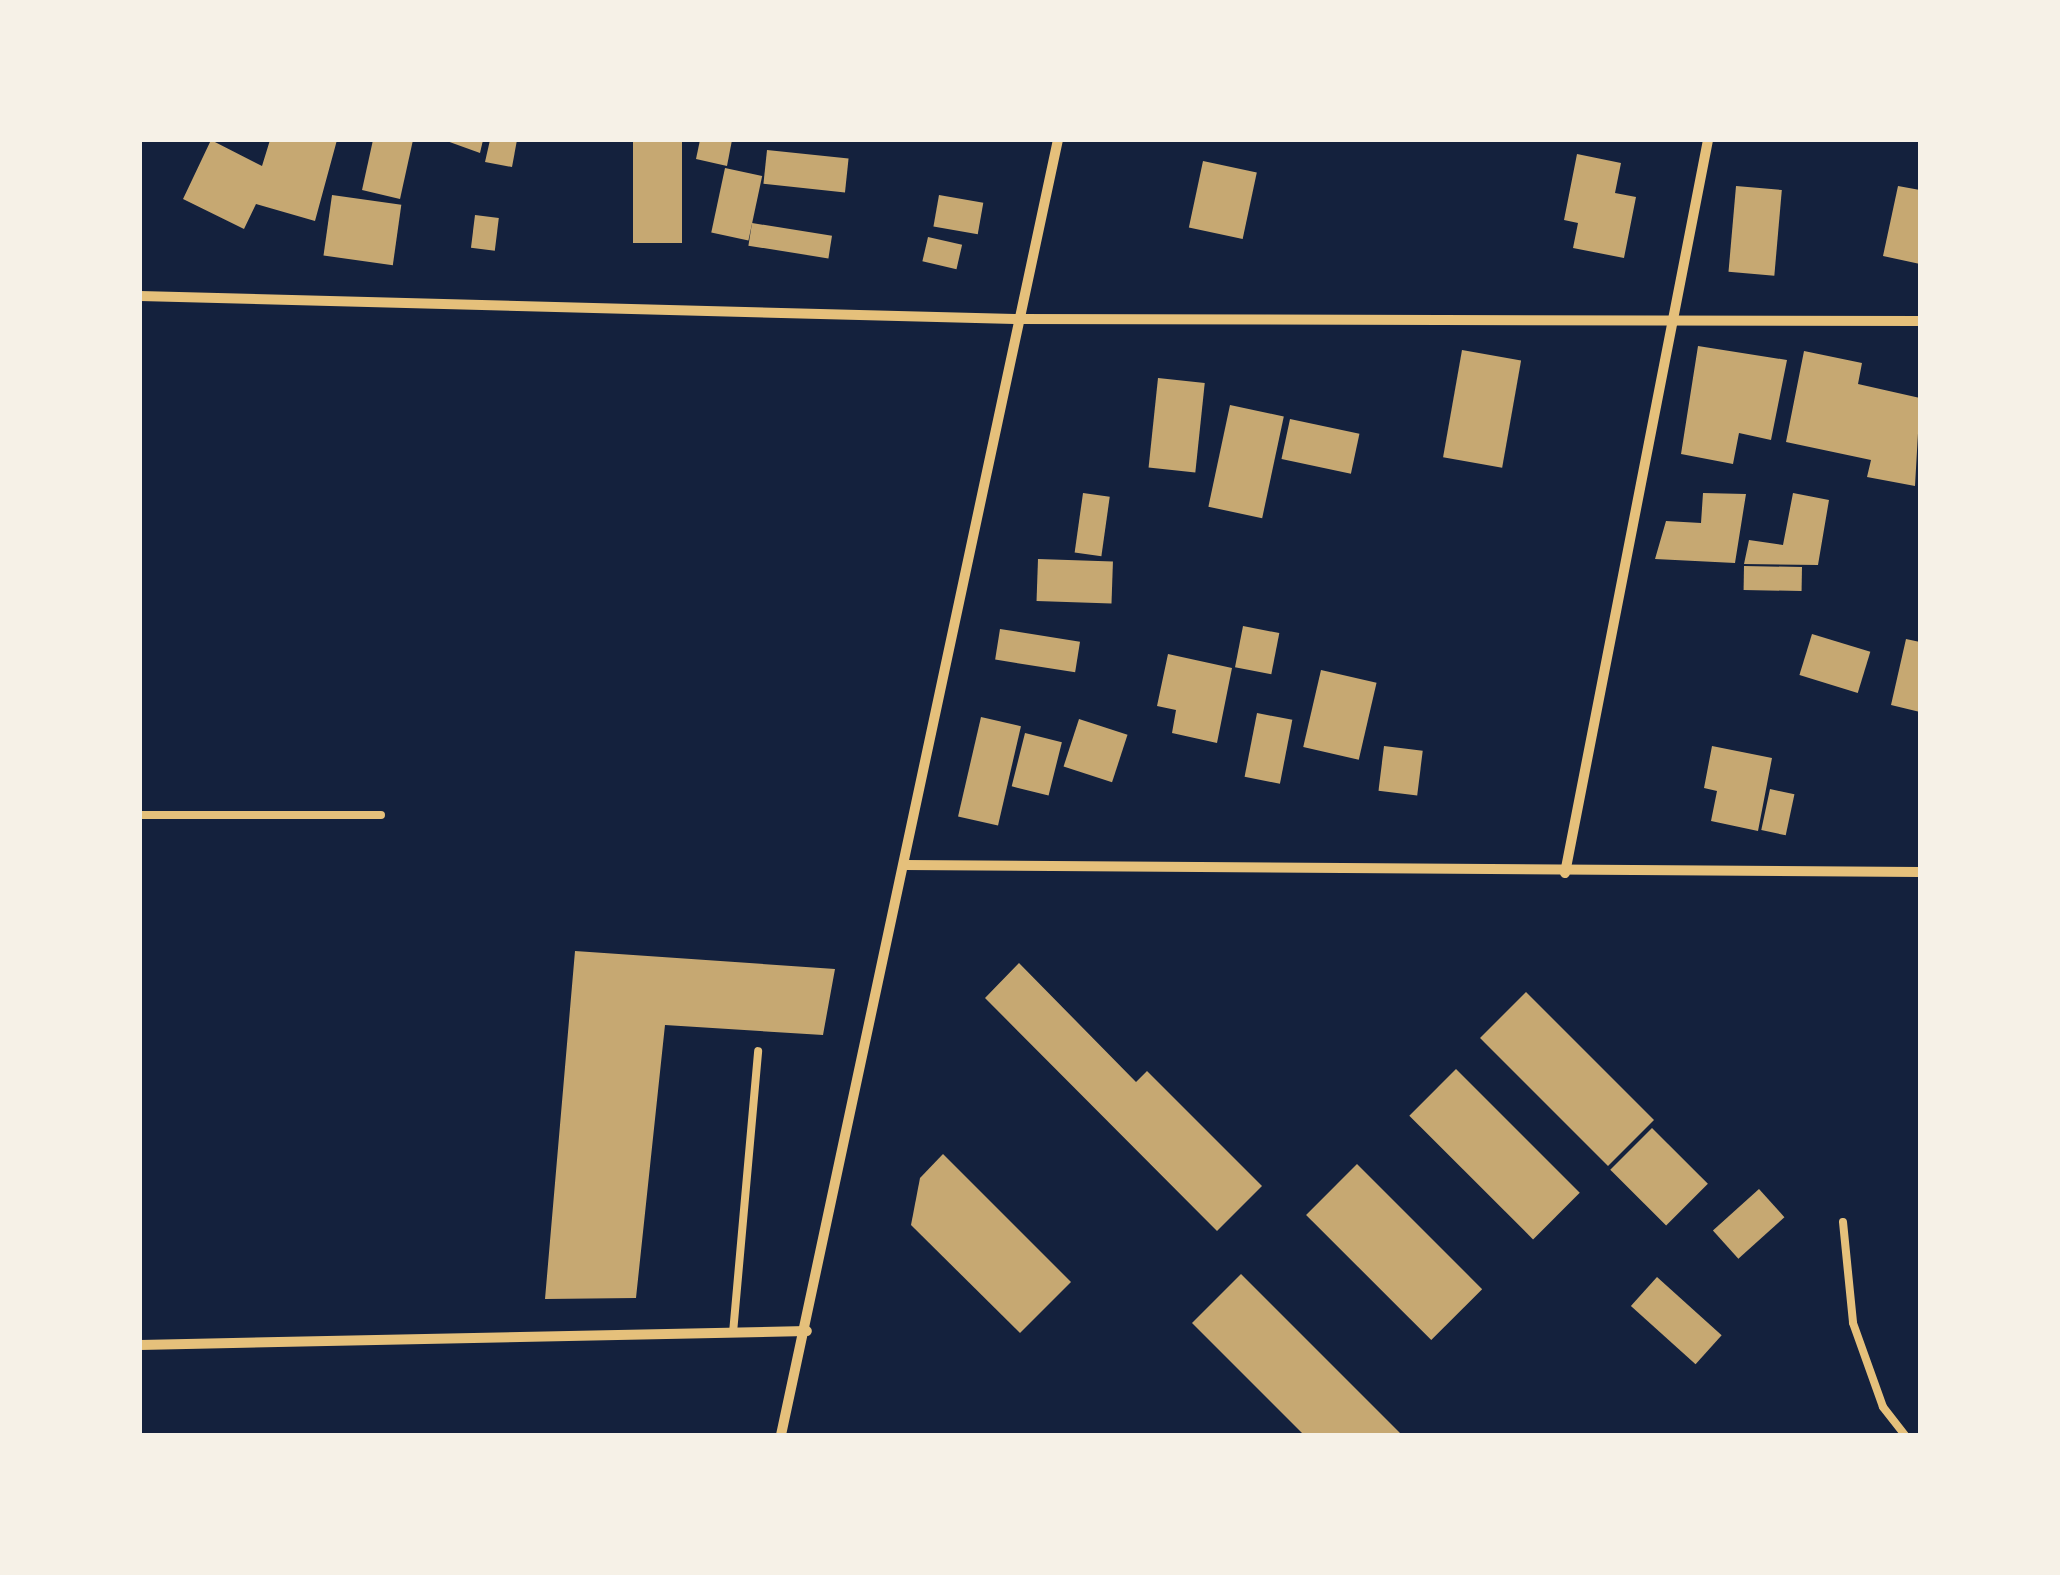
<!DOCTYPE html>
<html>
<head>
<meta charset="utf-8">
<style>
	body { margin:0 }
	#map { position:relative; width:2060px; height:1575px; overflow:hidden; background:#14213d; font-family:"Source Serif 4",serif }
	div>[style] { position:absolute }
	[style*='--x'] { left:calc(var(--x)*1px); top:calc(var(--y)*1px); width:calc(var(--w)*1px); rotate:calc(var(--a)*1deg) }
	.building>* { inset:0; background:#c6a872; transform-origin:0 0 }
	.service>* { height:8px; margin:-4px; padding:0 4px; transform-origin:4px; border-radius:4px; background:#e5c07b }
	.minor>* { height:10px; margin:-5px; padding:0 5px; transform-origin:5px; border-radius:5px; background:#e5c07b }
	span { translate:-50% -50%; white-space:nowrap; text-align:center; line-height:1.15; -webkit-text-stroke:8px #f6f1e7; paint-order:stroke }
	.frame { position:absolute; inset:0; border:142px solid #f6f1e7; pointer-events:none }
</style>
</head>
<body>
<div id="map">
	<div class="building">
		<i style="clip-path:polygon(211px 140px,262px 166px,270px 140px,337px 140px,315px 221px,256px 204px,244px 229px,183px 199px)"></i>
		<i style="clip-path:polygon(373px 140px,413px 140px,400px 199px,362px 190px)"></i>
		<i style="clip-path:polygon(444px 140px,483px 140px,480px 153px)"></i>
		<i style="clip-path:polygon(490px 140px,517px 140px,512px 167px,485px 162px)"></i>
		<i style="left:633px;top:140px;width:49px;height:103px"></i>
		<i style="clip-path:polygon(700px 140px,732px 140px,727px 166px,696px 159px)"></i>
		<i style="left:767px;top:150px;width:82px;height:34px;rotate:6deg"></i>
		<i style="clip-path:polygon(1577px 154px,1621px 163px,1615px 193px,1636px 197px,1624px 258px,1573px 248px,1578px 223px,1564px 220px)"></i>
		<i style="left:1203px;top:161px;width:55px;height:68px;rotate:12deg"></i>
		<i style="left:725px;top:168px;width:38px;height:66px;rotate:12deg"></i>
		<i style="left:1736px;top:186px;width:46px;height:86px;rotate:5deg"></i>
		<i style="clip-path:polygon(1898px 186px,1920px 190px,1920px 264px,1883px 256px)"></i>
		<i style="left:332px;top:195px;width:70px;height:61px;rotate:8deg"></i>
		<i style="left:939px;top:195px;width:45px;height:32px;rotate:10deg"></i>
		<i style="left:475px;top:215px;width:24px;height:33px;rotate:7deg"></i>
		<i style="left:752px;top:223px;width:81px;height:23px;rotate:9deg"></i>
		<i style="left:928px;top:237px;width:35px;height:25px;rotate:13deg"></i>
		<i style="clip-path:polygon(1698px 346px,1787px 360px,1771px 440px,1739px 433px,1733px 464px,1681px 454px)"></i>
		<i style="left:1462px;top:350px;width:60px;height:109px;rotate:10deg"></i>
		<i style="clip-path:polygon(1804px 351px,1862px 363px,1858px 384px,1920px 398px,1915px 486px,1867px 477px,1871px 460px,1786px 442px)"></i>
		<i style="left:1158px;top:378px;width:47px;height:90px;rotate:6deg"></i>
		<i style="left:1230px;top:405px;width:55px;height:104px;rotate:12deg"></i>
		<i style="left:1290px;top:419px;width:71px;height:41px;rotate:12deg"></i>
		<i style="left:1083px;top:493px;width:27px;height:60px;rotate:8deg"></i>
		<i style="clip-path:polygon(1703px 493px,1746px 494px,1735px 563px,1655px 559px,1666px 521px,1701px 523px)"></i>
		<i style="clip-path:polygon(1793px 493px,1829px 500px,1818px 565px,1744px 564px,1749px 540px,1783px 545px)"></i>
		<i style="left:1038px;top:559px;width:75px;height:42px;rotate:2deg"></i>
		<i style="left:1744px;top:566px;width:58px;height:24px;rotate:1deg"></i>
		<i style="left:1243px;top:626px;width:37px;height:42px;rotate:11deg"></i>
		<i style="left:1000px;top:629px;width:81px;height:31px;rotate:9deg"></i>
		<i style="left:1812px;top:634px;width:61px;height:43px;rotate:17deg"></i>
		<i style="clip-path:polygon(1906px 639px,1920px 642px,1920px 712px,1891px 705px)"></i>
		<i style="clip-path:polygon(1168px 654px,1232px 668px,1217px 743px,1172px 733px,1176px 710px,1157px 706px)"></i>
		<i style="left:1321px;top:670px;width:57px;height:79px;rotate:13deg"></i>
		<i style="left:1257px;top:713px;width:36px;height:65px;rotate:11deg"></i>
		<i style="left:981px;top:717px;width:41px;height:102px;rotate:13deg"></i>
		<i style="left:1079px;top:719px;width:51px;height:50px;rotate:18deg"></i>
		<i style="left:1025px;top:733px;width:38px;height:55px;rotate:14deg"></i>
		<i style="left:1384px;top:746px;width:39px;height:45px;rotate:7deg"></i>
		<i style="clip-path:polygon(1712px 746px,1772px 758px,1758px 831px,1711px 821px,1717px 791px,1704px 788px)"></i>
		<i style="left:1770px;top:789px;width:25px;height:42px;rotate:12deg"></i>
		<i style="clip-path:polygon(575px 951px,835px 969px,823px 1035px,665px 1025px,636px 1298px,545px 1299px)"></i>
		<i style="clip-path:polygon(1019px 963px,1136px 1082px,1147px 1071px,1262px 1186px,1217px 1231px,985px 998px)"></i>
		<i style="left:1526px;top:992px;width:181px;height:65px;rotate:45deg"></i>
		<i style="left:1456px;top:1069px;width:175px;height:66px;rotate:45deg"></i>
		<i style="left:1652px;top:1128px;width:79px;height:59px;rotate:45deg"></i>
		<i style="clip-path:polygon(943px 1154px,1071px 1282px,1020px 1333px,911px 1225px,920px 1178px)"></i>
		<i style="left:1357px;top:1164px;width:177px;height:72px;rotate:45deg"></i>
		<i style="left:1759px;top:1189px;width:38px;height:62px;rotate:48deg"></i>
		<i style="clip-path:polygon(1241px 1274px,1402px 1435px,1304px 1435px,1192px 1323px)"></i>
		<i style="left:1657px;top:1277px;width:87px;height:39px;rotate:42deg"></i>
	</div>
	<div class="service">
		<i style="--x:140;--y:815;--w:241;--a:0"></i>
		<i style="--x:1843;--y:1222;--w:101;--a:84.3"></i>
		<i style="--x:1853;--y:1323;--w:89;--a:70.3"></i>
		<i style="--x:1883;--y:1407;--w:36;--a:52"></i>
		<i style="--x:733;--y:1333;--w:283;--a:-84.9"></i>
	</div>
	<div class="minor">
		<i style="--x:140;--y:296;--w:875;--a:1.51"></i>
		<i style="--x:1015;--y:319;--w:905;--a:0.13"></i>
		<i style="--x:905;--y:865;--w:1015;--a:0.4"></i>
		<i style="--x:1565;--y:873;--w:747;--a:-78.96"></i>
		<i style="--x:140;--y:1345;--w:667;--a:-1.2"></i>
		<i style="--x:781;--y:1435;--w:1324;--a:-77.93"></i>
	</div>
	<div class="frame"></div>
</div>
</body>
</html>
